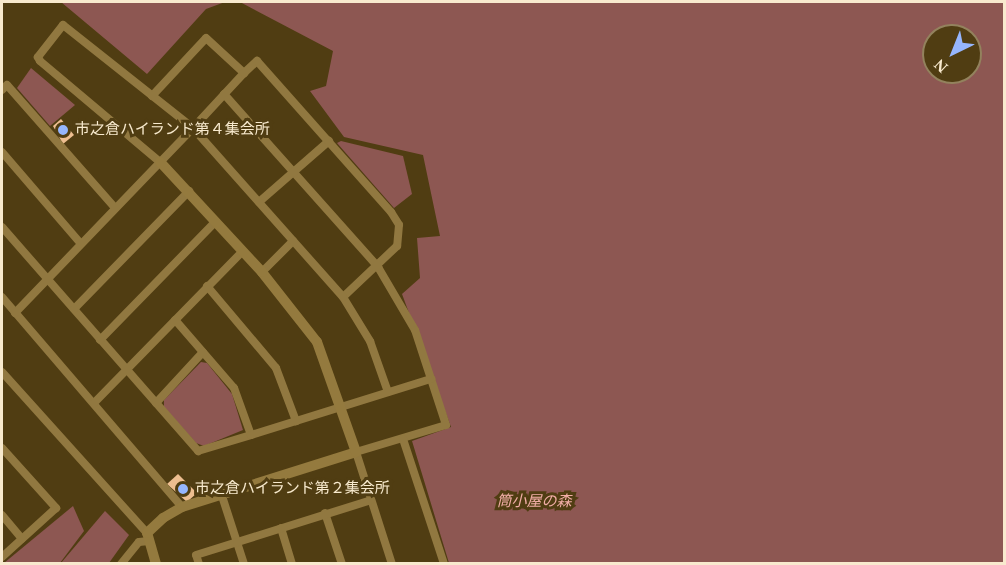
<!DOCTYPE html>
<html>
<head>
<meta charset="utf-8">
<style>
	body { margin:0 }
	#map { position:relative; width:1006px; height:565px; overflow:hidden; background:#503d12; font-family:"Times New Roman","Noto Sans JP",serif }
	div>[style] { position:absolute }
	[style*='--x'] { left:calc(var(--x)*1px); top:calc(var(--y)*1px); width:calc(var(--w)*1px); rotate:calc(var(--a)*1deg) }
	.green>* { inset:0; background:#8d5752 }
	.building>* { inset:0; background:#edbe90 }
	.street>* { height:8px; margin:-4px; padding:0 4px; transform-origin:4px; border-radius:4px; background:#917840 }
	.secondary>* { height:10px; margin:-5px; padding:0 5px; transform-origin:5px; border-radius:5px; background:#947a3e }
	.dots>* { width:16px; height:16px; translate:-50% -50%; box-sizing:border-box; border:3px solid #503d12; border-radius:50% }
	span { translate:-50% -50%; white-space:nowrap; text-align:center; line-height:1.15; -webkit-text-stroke:6px #503d12; paint-order:stroke }
	.poi-label { font-size:15px; color:#f8eace }
	.left { translate:0 -50%; text-align:left }
	.park-label { font-size:15px; color:#f2aea7; font-style:italic }
	.frame { position:absolute; inset:0; border:3px solid #f8eace; pointer-events:none }
	.north { position:absolute; left:922px; top:24px; width:60px; height:60px; box-sizing:border-box; background:#503d12; border:2px solid #93825d; border-radius:50%; rotate:223deg; font-size:16px; font-weight:700; line-height:24px; text-align:center; color:#f8eace }
	.north::after { content:''; display:block; margin:auto; width:21px; height:27px; background:#96b6fd; clip-path:polygon(50% 0,100% 100%,50% 72%,0 100%) }
</style>
</head>
<body>
<div id="map">
	<div class="green">
		<i style="clip-path:polygon(61px 2px,225px 2px,206px 9px,147px 74px)"></i>
		<i style="clip-path:polygon(evenodd,240px 2px,1004px 2px,1004px 563px,449px 563px,412px 441px,451px 427px,402px 294px,420px 278px,417px 238px,440px 236px,423px 155px,344px 137px,310px 91px,326px 86px,333px 51px,240px 2px,934px 36px,970px 36px,970px 72px,934px 72px,934px 36px)"></i>
		<i style="clip-path:polygon(31px 68px,75px 105px,50px 126px,17px 88px)"></i>
		<i style="clip-path:polygon(341px 141px,403px 156px,412px 194px,394px 208px,337px 143px)"></i>
		<i style="clip-path:polygon(201px 362px,207px 363px,232px 394px,243px 430px,204px 446px,196px 443px,164px 407px,164px 400px)"></i>
		<i style="clip-path:polygon(73px 506px,84px 531px,60px 563px,4px 563px)"></i>
		<i style="clip-path:polygon(105px 511px,129px 535px,109px 563px,61px 563px)"></i>
	</div>
	<div class="building">
		<i style="clip-path:polygon(61px 119px,74px 135px,63px 144px,53px 126px)"></i>
		<i style="clip-path:polygon(178px 474px,197px 493px,187px 502px,167px 484px)"></i>
	</div>
	<div class="street">
		<i style="--x:2;--y:90;--w:7;--a:-45"></i>
		<i style="--x:7;--y:85;--w:164;--a:48.7"></i>
		<i style="--x:224;--y:94;--w:232;--a:48.3"></i>
		<i style="--x:378;--y:267;--w:73;--a:59.6"></i>
		<i style="--x:415;--y:330;--w:100;--a:71.9"></i>
		<i style="--x:446;--y:425;--w:94;--a:163.3"></i>
		<i style="--x:356;--y:452;--w:118;--a:72.2"></i>
		<i style="--x:152;--y:96;--w:79;--a:-47"></i>
		<i style="--x:206;--y:38;--w:52;--a:42.6"></i>
		<i style="--x:2;--y:152;--w:121;--a:49.3"></i>
		<i style="--x:259;--y:202;--w:93;--a:-41.1"></i>
		<i style="--x:2;--y:227;--w:298;--a:48.8"></i>
		<i style="--x:198;--y:451;--w:55;--a:-16.8"></i>
		<i style="--x:251;--y:435;--w:50;--a:-109.9"></i>
		<i style="--x:234;--y:388;--w:90;--a:-130.9"></i>
		<i style="--x:262;--y:272;--w:44;--a:-45"></i>
		<i style="--x:207;--y:286;--w:107;--a:49.9"></i>
		<i style="--x:276;--y:368;--w:57;--a:69.3"></i>
		<i style="--x:2;--y:297;--w:277;--a:49.4"></i>
		<i style="--x:343;--y:297;--w:52;--a:58.5"></i>
		<i style="--x:370;--y:341;--w:54;--a:70.6"></i>
		<i style="--x:74;--y:309;--w:165;--a:-45.7"></i>
		<i style="--x:15;--y:313;--w:257;--a:-46.1"></i>
		<i style="--x:193;--y:128;--w:75;--a:-47.2"></i>
		<i style="--x:244;--y:73;--w:18;--a:-43"></i>
		<i style="--x:257;--y:61;--w:202;--a:48.4"></i>
		<i style="--x:391;--y:212;--w:15;--a:58"></i>
		<i style="--x:399;--y:225;--w:21;--a:95"></i>
		<i style="--x:397;--y:246;--w:74;--a:136.6"></i>
		<i style="--x:343;--y:297;--w:226;--a:-131.6"></i>
		<i style="--x:193;--y:128;--w:166;--a:-141.6"></i>
		<i style="--x:63;--y:25;--w:41;--a:128"></i>
		<i style="--x:38;--y:57;--w:4;--a:63"></i>
		<i style="--x:40;--y:61;--w:157;--a:40.1"></i>
		<i style="--x:100;--y:340;--w:165;--a:-45.7"></i>
		<i style="--x:2;--y:372;--w:217;--a:48"></i>
		<i style="--x:94;--y:403;--w:211;--a:-45.6"></i>
		<i style="--x:156;--y:403;--w:69;--a:-47.3"></i>
		<i style="--x:251;--y:435;--w:189;--a:-17.3"></i>
		<i style="--x:403;--y:439;--w:132;--a:71.8"></i>
		<i style="--x:2;--y:448;--w:81;--a:48"></i>
		<i style="--x:56;--y:508;--w:73;--a:137.8"></i>
		<i style="--x:222;--y:496;--w:71;--a:72.1"></i>
		<i style="--x:325;--y:513;--w:54;--a:71.6"></i>
		<i style="--x:2;--y:515;--w:31;--a:50"></i>
		<i style="--x:281;--y:528;--w:38;--a:73"></i>
		<i style="--x:121;--y:564;--w:28;--a:-51"></i>
		<i style="--x:139;--y:542;--w:10;--a:-6"></i>
		<i style="--x:199;--y:564;--w:9;--a:-108"></i>
		<i style="--x:196;--y:555;--w:183;--a:-17.4"></i>
	</div>
	<div class="secondary">
		<i style="--x:156;--y:564;--w:32;--a:-106"></i>
		<i style="--x:147;--y:533;--w:22;--a:-43"></i>
		<i style="--x:163;--y:518;--w:22;--a:-30"></i>
		<i style="--x:182;--y:507;--w:182;--a:-17.5"></i>
		<i style="--x:356;--y:452;--w:117;--a:-109.5"></i>
		<i style="--x:317;--y:342;--w:89;--a:-128.2"></i>
		<i style="--x:262;--y:272;--w:150;--a:-132.8"></i>
	</div>
	<div class="dots">
		<i style="left:63px;top:130px;background:#96b6fd"></i>
		<i style="left:183px;top:489px;background:#96b6fd"></i>
	</div>
	<div class="poi-label">
		<span class="left" style="left:75px;top:130px">市之倉ハイランド第４集会所</span>
		<span class="left" style="left:195px;top:489px">市之倉ハイランド第２集会所</span>
	</div>
	<div class="park-label">
		<span style="left:534px;top:502px">筒小屋の森</span>
	</div>
	<div class="frame"></div>
	<div class="north">N</div>
</div>
</body>
</html>
